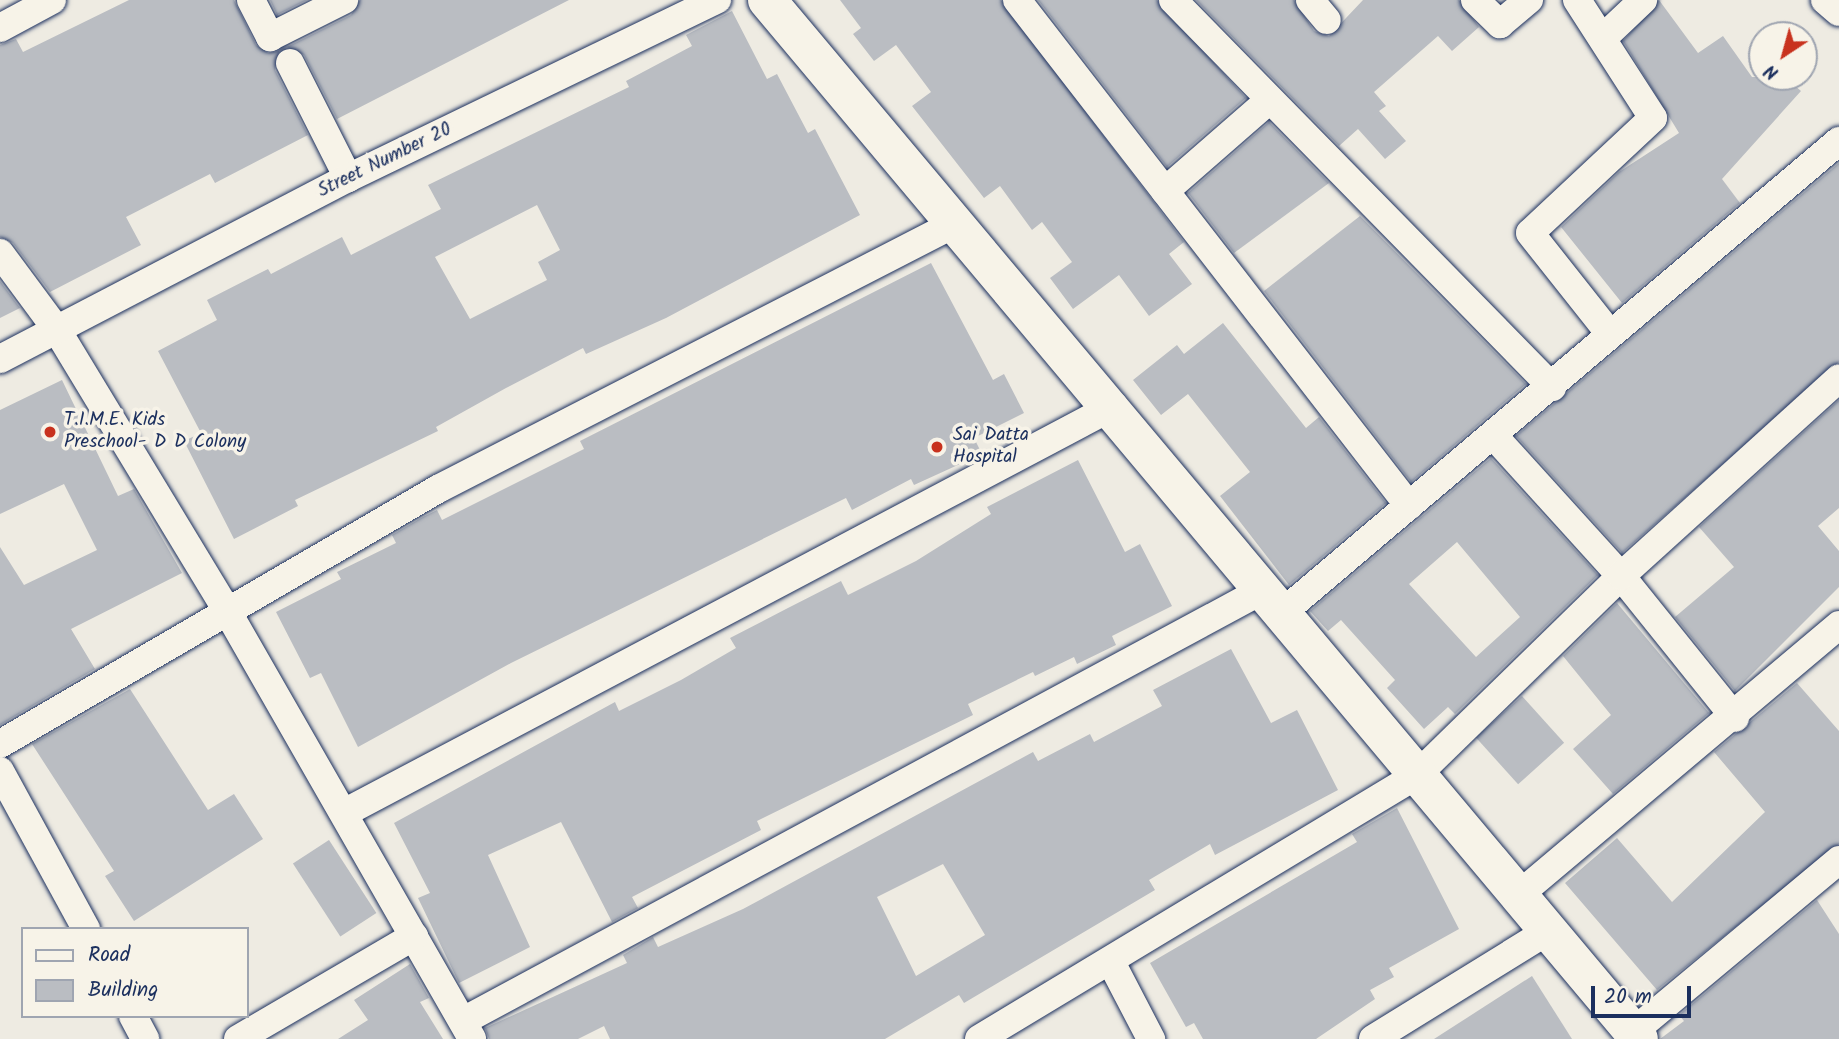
<!DOCTYPE html>
<html>
<head>
<meta charset="utf-8">
<style>
	body { margin:0 }
	#map { position:relative; width:1839px; height:1039px; overflow:hidden; background:#eeebe2; font-family:Kalam,sans-serif }
	div>[style] { position:absolute }
	[style*='--x'] { left:calc(var(--x)*1px); top:calc(var(--y)*1px); width:calc(var(--w)*1px); rotate:calc(var(--a)*1deg) }
	.building>* { inset:0; background:#babdc2; transform-origin:0 0 }
	.roads { filter:drop-shadow(0 0 2px #1b2f5e) drop-shadow(0 0 2px #1b2f5e) }
	.street>* { height:28px; margin:-14px; padding:0 14px; transform-origin:14px; border-radius:14px; background:#f7f3e8 }
	.secondary>* { height:38px; margin:-19px; padding:0 19px; transform-origin:19px; border-radius:19px; background:#f7f3e8 }
	.dots>* { width:19px; height:19px; translate:-50% -50%; box-sizing:border-box; border:4px solid #f7f3e8; border-radius:50% }
	span { translate:-50% -50%; white-space:nowrap; text-align:center; line-height:1.15; -webkit-text-stroke:7px #f7f3e8; paint-order:stroke }
	.street-label { font-size:19px; color:#1b2f5e }
	.poi-label { font-size:19px; color:#1b2f5e }
	.left { translate:0 -50%; text-align:left }
	.legend { position:absolute; left:21px; top:927px; width:228px; height:91px; box-sizing:border-box; background:#f7f3e8; border:2px solid #9fa5b1; margin:0; padding:9px 12px; list-style:none; font-size:21px; color:#1b2f5e }
	.legend li { display:flex; align-items:center; gap:14px; height:35px }
	.legend b { width:35px; border:2px solid #9fa5b1 }
	.north { position:absolute; left:1748px; top:21px; width:70px; height:70px; box-sizing:border-box; background:#f7f3e8; border:2px solid #9fa5b1; border-radius:50%; rotate:216deg; font-size:19px; font-weight:700; line-height:28px; text-align:center; color:#1b2f5e }
	.north::after { content:''; display:block; margin:auto; width:24px; height:32px; background:#c8321e; clip-path:polygon(50% 0,100% 100%,50% 72%,0 100%) }
	.scale { position:absolute; left:1591px; top:986px; width:100px; height:32px; box-sizing:border-box; border:4px solid #1b2f5e; border-top:0; padding-left:9px; font-size:21px; line-height:24px; white-space:nowrap; color:#1b2f5e; -webkit-text-stroke:5px #f7f3e8; paint-order:stroke }
</style>
</head>
<body>
<div id="map">
	<div class="building">
		<i style="clip-path:polygon(129px 0,234px 0,256px 45px,268px 53px,279px 51px,275px 70px,308px 135px,215px 183px,210px 174px,126px 217px,141px 245px,50px 292px,13px 243px,0 237px,0 45px,16px 39px,23px 52px)"></i>
		<i style="clip-path:polygon(270px 0,307px 0,277px 15px)"></i>
		<i style="clip-path:polygon(360px 0,569px 0,337px 119px,304px 55px,287px 47px,351px 15px)"></i>
		<i style="clip-path:polygon(840px 0,1001px 0,1184px 242px,1169px 254px,1192px 284px,1149px 316px,1119px 275px,1073px 309px,1050px 278px,1072px 262px,1042px 222px,1032px 230px,1000px 186px,984px 198px,912px 106px,931px 92px,896px 45px,874px 61px,853px 34px,861px 28px)"></i>
		<i style="clip-path:polygon(1038px 0,1157px 0,1246px 98px,1167px 167px)"></i>
		<i style="clip-path:polygon(1196px 0,1294px 0,1314px 31px,1329px 36px,1363px 0,1459px 0,1479px 27px,1452px 51px,1438px 36px,1374px 92px,1386px 106px,1379px 111px,1406px 141px,1385px 159px,1358px 129px,1339px 146px)"></i>
		<i style="clip-path:polygon(1659px 0,1698px 53px,1723px 36px,1752px 77px,1785px 77px,1801px 91px,1722px 179px,1740px 203px,1622px 303px,1561px 227px,1619px 172px,1679px 133px,1623px 41px)"></i>
		<i style="clip-path:polygon(evenodd,732px 11px,767px 79px,777px 74px,808px 133px,815px 129px,860px 215px,666px 318px,586px 354px,583px 348px,506px 388px,436px 427px,438px 431px,295px 500px,298px 506px,234px 539px,184px 441px,201px 433px,158px 351px,217px 320px,207px 300px,268px 269px,271px 274px,342px 237px,351px 255px,441px 209px,428px 185px,629px 87px,626px 81px,692px 46px,686px 35px,732px 11px,537px 205px,560px 250px,538px 262px,547px 280px,470px 319px,435px 257px,537px 205px)"></i>
		<i style="clip-path:polygon(1269px 122px,1329px 183px,1234px 253px,1188px 193px)"></i>
		<i style="clip-path:polygon(1839px 163px,1839px 362px,1622px 553px,1516px 436px)"></i>
		<i style="clip-path:polygon(1360px 216px,1526px 384px,1411px 482px,1264px 291px)"></i>
		<i style="clip-path:polygon(931px 263px,993px 380px,1004px 374px,1024px 413px,974px 438px,982px 454px,914px 485px,911px 479px,852px 510px,846px 498px,511px 663px,358px 747px,321px 673px,310px 678px,276px 612px,341px 579px,337px 572px,396px 543px,392px 535px,423px 517px,437px 510px,442px 520px,584px 449px,580px 441px)"></i>
		<i style="clip-path:polygon(0 281px,20px 308px,0 318px)"></i>
		<i style="clip-path:polygon(1223px 323px,1306px 428px,1319px 417px,1386px 503px,1289px 585px,1220px 496px,1250px 472px,1188px 394px,1161px 415px,1133px 380px,1177px 345px,1184px 354px)"></i>
		<i style="clip-path:polygon(62px 380px,118px 496px,134px 489px,182px 573px,71px 629px,95px 669px,0 725px,0 547px,24px 585px,97px 550px,64px 484px,0 514px,0 410px)"></i>
		<i style="clip-path:polygon(1839px 400px,1839px 508px,1818px 526px,1839px 551px,1839px 587px,1735px 691px,1675px 617px,1734px 567px,1699px 527px)"></i>
		<i style="clip-path:polygon(evenodd,1491px 458px,1598px 575px,1455px 714px,1448px 707px,1424px 729px,1387px 688px,1395px 680px,1341px 620px,1328px 631px,1310px 611px,1491px 458px,1457px 542px,1520px 617px,1476px 657px,1409px 584px,1457px 542px)"></i>
		<i style="clip-path:polygon(1078px 460px,1125px 552px,1140px 544px,1172px 606px,1112px 636px,1116px 645px,1077px 664px,1074px 657px,1035px 676px,1033px 672px,968px 704px,973px 715px,757px 821px,761px 830px,632px 897px,638px 908px,612px 922px,561px 822px,488px 855px,530px 947px,459px 983px,418px 898px,430px 893px,394px 823px,615px 702px,619px 711px,681px 680px,736px 648px,730px 638px,786px 609px,841px 581px,848px 595px,916px 561px,991px 514px,987px 507px)"></i>
		<i style="clip-path:polygon(1617px 603px,1709px 713px,1613px 794px,1573px 749px,1611px 715px,1563px 656px)"></i>
		<i style="clip-path:polygon(evenodd,1231px 649px,1271px 723px,1297px 710px,1338px 790px,1215px 855px,1210px 844px,1149px 880px,1155px 890px,964px 1003px,959px 995px,885px 1039px,610px 1039px,604px 1026px,578px 1039px,489px 1039px,485px 1028px,627px 963px,623px 955px,653px 937px,658px 947px,743px 909px,1033px 752px,1038px 761px,1090px 734px,1094px 742px,1162px 706px,1153px 690px,1231px 649px,943px 864px,985px 935px,916px 976px,877px 897px,943px 864px)"></i>
		<i style="clip-path:polygon(1797px 683px,1839px 731px,1839px 844px,1657px 990px,1565px 883px,1617px 838px,1672px 902px,1765px 812px,1714px 752px)"></i>
		<i style="clip-path:polygon(130px 689px,208px 810px,234px 794px,263px 839px,134px 921px,105px 876px,114px 871px,32px 744px)"></i>
		<i style="left:1522px;top:696px;width:63px;height:62px;rotate:48deg"></i>
		<i style="clip-path:polygon(1397px 808px,1459px 929px,1389px 968px,1394px 977px,1370px 990px,1375px 999px,1316px 1039px,1203px 1039px,1194px 1023px,1186px 1027px,1150px 963px,1357px 842px,1352px 834px)"></i>
		<i style="left:329px;top:840px;width:87px;height:43px;rotate:57deg"></i>
		<i style="clip-path:polygon(1817px 900px,1839px 934px,1839px 1039px,1660px 1039px,1684px 1021px,1679px 1015px)"></i>
		<i style="clip-path:polygon(410px 964px,429px 998px,420px 1002px,443px 1039px,338px 1039px,368px 1020px,354px 1000px)"></i>
		<i style="clip-path:polygon(1532px 976px,1572px 1039px,1434px 1039px)"></i>
	</div>
	<div class="roads">
		<div class="street">
			<i style="--x:251;--y:0;--w:42;--a:62.8"></i>
			<i style="--x:270;--y:37;--w:83;--a:-26.6"></i>
			<i style="--x:1017;--y:0;--w:640;--a:52.23"></i>
			<i style="--x:1173;--y:0;--w:542;--a:45.6"></i>
			<i style="--x:1310;--y:0;--w:26;--a:50"></i>
			<i style="--x:1475;--y:0;--w:35;--a:44"></i>
			<i style="--x:1500;--y:24;--w:38;--a:-40"></i>
			<i style="--x:1577;--y:0;--w:140;--a:57.2"></i>
			<i style="--x:1653;--y:118;--w:168;--a:136.9"></i>
			<i style="--x:1530;--y:233;--w:129;--a:51.6"></i>
			<i style="--x:1825;--y:0;--w:18;--a:41"></i>
			<i style="--x:0;--y:28;--w:59;--a:-28.3"></i>
			<i style="--x:1604;--y:37;--w:54;--a:-43.5"></i>
			<i style="--x:290;--y:63;--w:129;--a:63.2"></i>
			<i style="--x:1165;--y:191;--w:137;--a:-41.1"></i>
			<i style="--x:0;--y:253;--w:96;--a:53.5"></i>
			<i style="--x:57;--y:330;--w:326;--a:58.8"></i>
			<i style="--x:226;--y:609;--w:495;--a:60.2"></i>
			<i style="--x:0;--y:359;--w:392;--a:-27.5"></i>
			<i style="--x:348;--y:178;--w:410;--a:-25.8"></i>
			<i style="--x:1493;--y:435;--w:190;--a:47.8"></i>
			<i style="--x:1621;--y:576;--w:182;--a:51.2"></i>
			<i style="--x:1282;--y:613;--w:730;--a:-40.28"></i>
			<i style="--x:0;--y:744;--w:507;--a:-30.21"></i>
			<i style="--x:438;--y:489;--w:585;--a:-27.18"></i>
			<i style="--x:0;--y:771;--w:180;--a:61.4"></i>
			<i style="--x:344;--y:813;--w:871;--a:-27.86"></i>
			<i style="--x:1521;--y:893;--w:416;--a:-40.1"></i>
			<i style="--x:1112;--y:964;--w:85;--a:62.5"></i>
			<i style="--x:133;--y:1016;--w:26;--a:62"></i>
			<i style="--x:463;--y:1021;--w:906;--a:-28.32"></i>
			<i style="--x:1634;--y:1031;--w:267;--a:-39.8"></i>
			<i style="--x:238;--y:1039;--w:204;--a:-30.3"></i>
			<i style="--x:979;--y:1039;--w:511;--a:-31.08"></i>
			<i style="--x:1417;--y:775;--w:285;--a:-44.3"></i>
			<i style="--x:1621;--y:576;--w:294;--a:-42.2"></i>
			<i style="--x:1373;--y:1039;--w:209;--a:-31.7"></i>
		</div>
		<div class="secondary">
			<i style="--x:767;--y:0;--w:1356;--a:49.99"></i>
		</div>
	</div>
	<div class="dots">
		<i style="left:50px;top:432px;background:#c8321e"></i>
		<i style="left:937px;top:447px;background:#c8321e"></i>
	</div>
	<div class="street-label">
		<span style="left:385px;top:161px;rotate:-26deg">Street Number 20</span>
	</div>
	<div class="poi-label">
		<span class="left" style="left:64px;top:432px">T.I.M.E. Kids<br>Preschool- D D Colony</span>
		<span class="left" style="left:953px;top:447px">Sai Datta<br>Hospital</span>
	</div>
	<ul class="legend">
	<li><b style="height:9px;background:#f7f3e8"></b>Road</li>
	<li><b style="height:19px;background:#babdc2"></b>Building</li>
	</ul>
	<div class="north">N</div>
	<div class="scale">20 m</div>
</div>
</body>
</html>
